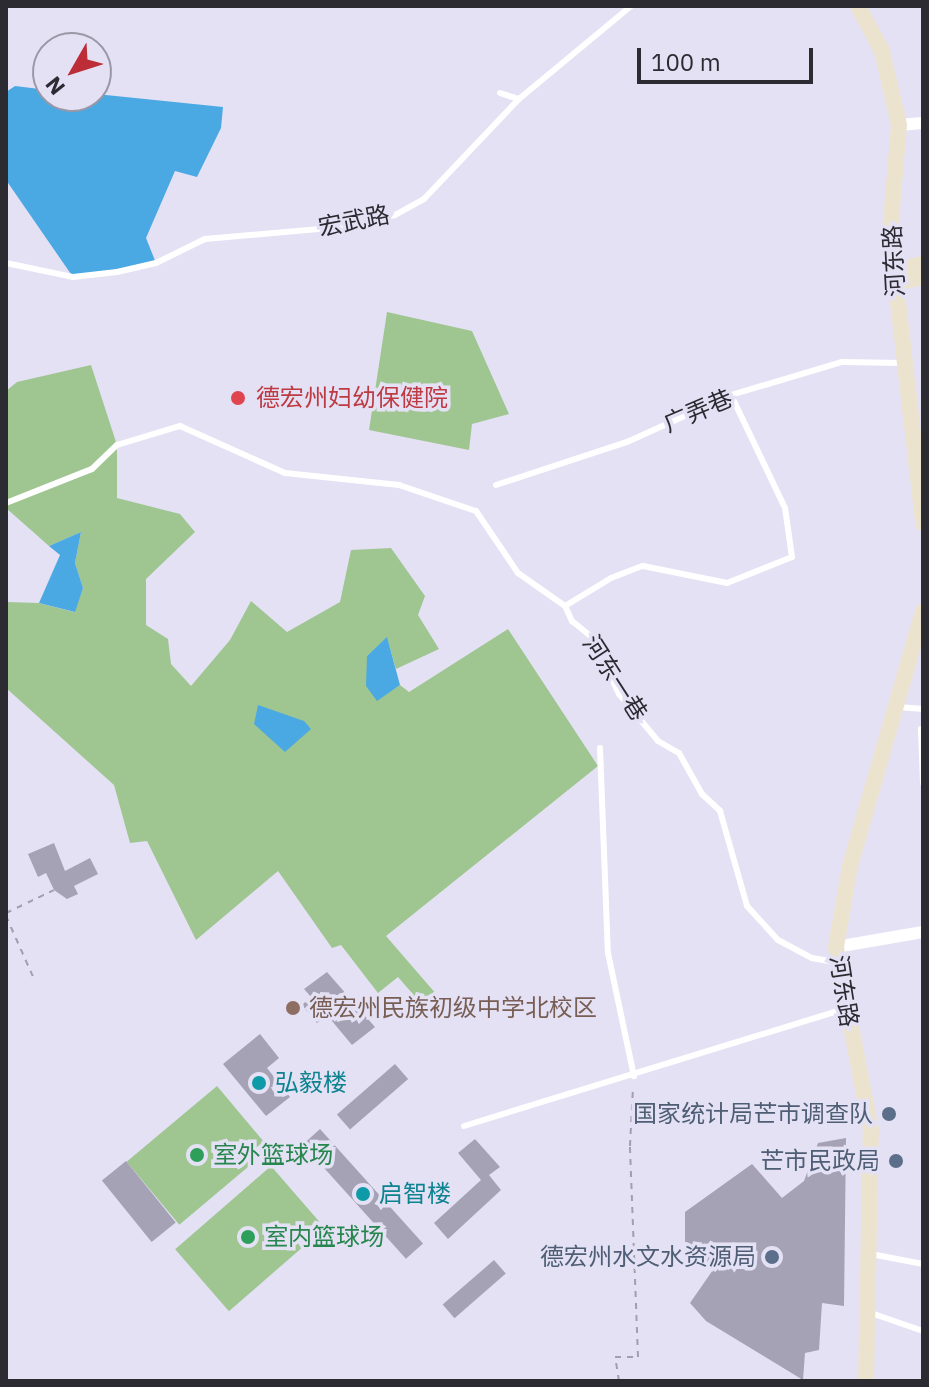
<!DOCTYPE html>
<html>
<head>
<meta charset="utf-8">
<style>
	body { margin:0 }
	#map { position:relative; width:929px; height:1387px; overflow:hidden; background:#e4e1f5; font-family:"IBM Plex Sans","Noto Sans SC",sans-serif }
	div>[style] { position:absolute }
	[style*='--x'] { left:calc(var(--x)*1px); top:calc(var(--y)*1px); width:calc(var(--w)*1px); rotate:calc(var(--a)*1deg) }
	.green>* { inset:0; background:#9fc691; transform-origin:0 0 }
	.water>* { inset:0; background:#4aa8e2 }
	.building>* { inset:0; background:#a5a2b5; transform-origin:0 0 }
	.path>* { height:2px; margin-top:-1px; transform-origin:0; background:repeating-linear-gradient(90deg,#a19fae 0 6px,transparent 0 12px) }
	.lane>* { height:6px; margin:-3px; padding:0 3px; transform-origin:3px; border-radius:3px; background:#fff }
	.street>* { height:12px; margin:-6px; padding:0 6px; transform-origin:6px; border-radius:6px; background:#fff }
	.secondary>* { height:16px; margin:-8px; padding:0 8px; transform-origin:8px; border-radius:8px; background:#ece3cf }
	.dots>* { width:22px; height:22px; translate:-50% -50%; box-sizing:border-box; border:4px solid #e4e1f5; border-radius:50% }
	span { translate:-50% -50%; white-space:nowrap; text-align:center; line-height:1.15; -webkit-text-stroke:7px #e4e1f5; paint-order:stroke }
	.street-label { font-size:24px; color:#2c2b32 }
	.health-label { font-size:24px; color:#be3a42 }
	.left { translate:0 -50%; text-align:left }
	.education-label { font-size:24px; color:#785e54 }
	.culture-label { font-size:24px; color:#0d838f }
	.service-label { font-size:24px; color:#4e5e75 }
	.right { translate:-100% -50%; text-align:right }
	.leisure-label { font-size:24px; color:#27864d }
	.frame { position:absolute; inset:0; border:8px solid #2c2b32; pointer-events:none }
	.north { position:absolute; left:32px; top:32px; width:80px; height:80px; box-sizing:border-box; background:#e4e1f5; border:2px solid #9a98a7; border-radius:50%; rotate:231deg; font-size:22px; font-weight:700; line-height:32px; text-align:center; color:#2c2b32 }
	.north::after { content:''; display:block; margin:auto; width:28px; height:36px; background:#bd2d38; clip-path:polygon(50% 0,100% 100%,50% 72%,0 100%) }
	.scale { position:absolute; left:637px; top:48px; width:176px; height:36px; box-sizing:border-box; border:4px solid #2c2b32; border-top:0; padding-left:10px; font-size:24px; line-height:28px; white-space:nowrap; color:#2c2b32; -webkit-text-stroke:6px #e4e1f5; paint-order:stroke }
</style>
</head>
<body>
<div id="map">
	<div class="green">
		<i style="clip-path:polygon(387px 312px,472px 331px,509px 414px,472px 424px,469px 450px,369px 430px)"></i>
		<i style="clip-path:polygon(91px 365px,117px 445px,117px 498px,180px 514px,195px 532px,146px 579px,146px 625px,168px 639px,171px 664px,191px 686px,230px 640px,251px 601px,287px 632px,340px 602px,351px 550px,391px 548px,425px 596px,418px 615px,439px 649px,396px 669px,387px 638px,367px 656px,377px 700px,400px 685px,409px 692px,508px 629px,598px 766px,386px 936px,437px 995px,424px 1007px,398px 977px,378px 993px,341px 945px,332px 948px,278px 871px,196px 940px,147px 841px,130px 843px,114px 785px,6px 688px,6px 602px,39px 603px,74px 612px,83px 588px,75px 563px,81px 532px,49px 546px,6px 508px,6px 391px,17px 382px)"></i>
		<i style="left:217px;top:1086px;width:82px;height:118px;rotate:50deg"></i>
		<i style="left:271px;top:1166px;width:82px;height:127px;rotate:49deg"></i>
	</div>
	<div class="water">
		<i style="clip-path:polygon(15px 86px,48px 90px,48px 96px,96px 94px,223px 107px,221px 128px,197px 177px,175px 171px,146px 238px,156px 263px,73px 277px,6px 180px,6px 92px)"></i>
		<i style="clip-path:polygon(81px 532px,75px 563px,83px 588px,75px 612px,39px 603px,60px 555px,49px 546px)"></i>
		<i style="clip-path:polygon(387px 637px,400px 685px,377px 701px,366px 686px,367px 656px)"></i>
		<i style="clip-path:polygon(258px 705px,304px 721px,311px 729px,285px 752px,254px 724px)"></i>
	</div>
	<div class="building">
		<i style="clip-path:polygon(54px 843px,65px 871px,90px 858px,98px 874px,74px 886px,78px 894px,67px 899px,54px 890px,46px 873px,38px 877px,28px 854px)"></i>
		<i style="clip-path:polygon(327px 972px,375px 1027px,352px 1045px,327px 1015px,317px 1023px,302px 1005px,311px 997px,304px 989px)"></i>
		<i style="clip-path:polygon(260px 1034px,279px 1058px,267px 1068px,290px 1097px,266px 1116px,223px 1064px)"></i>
		<i style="left:395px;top:1064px;width:20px;height:77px;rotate:49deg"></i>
		<i style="left:320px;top:1129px;width:154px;height:23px;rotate:48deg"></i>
		<i style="clip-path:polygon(846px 1138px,844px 1306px,822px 1303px,819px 1350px,805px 1353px,803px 1380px,706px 1321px,690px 1303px,715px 1267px,685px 1247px,685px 1212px,752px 1164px,782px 1198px,804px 1181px,818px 1143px)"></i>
		<i style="clip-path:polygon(475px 1139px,500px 1167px,489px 1175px,501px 1190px,448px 1239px,434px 1223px,481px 1180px,458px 1153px)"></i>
		<i style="left:126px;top:1161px;width:79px;height:31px;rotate:51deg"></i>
		<i style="left:494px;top:1260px;width:18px;height:68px;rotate:49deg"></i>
	</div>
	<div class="path">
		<i style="--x:6;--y:913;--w:53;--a:-25.6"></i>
		<i style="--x:6;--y:916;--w:71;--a:66"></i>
		<i style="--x:619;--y:1381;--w:24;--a:-99"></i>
		<i style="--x:615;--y:1357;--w:23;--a:0"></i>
		<i style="--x:638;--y:1357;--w:211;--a:-92.2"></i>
		<i style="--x:630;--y:1146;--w:60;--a:-87.1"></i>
	</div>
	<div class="lane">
		<i style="--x:500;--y:93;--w:20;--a:18"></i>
		<i style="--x:6;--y:263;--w:68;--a:11.8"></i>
		<i style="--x:73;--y:277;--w:44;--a:-6.5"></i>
		<i style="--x:117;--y:272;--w:40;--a:-13"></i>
		<i style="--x:156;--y:263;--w:55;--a:-26.1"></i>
		<i style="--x:205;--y:239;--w:139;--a:-5"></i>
		<i style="--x:343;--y:227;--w:53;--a:-13"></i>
		<i style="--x:395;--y:215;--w:33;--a:-29"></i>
		<i style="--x:424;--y:199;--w:138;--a:-46.5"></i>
		<i style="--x:519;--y:99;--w:146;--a:-39.7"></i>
		<i style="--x:496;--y:485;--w:138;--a:-18.2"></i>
		<i style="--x:627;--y:442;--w:114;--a:-24.3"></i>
		<i style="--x:731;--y:395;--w:116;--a:-16.6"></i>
		<i style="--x:842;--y:362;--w:61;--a:0.9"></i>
		<i style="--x:6;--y:503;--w:92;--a:-21.6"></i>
		<i style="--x:92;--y:469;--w:35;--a:-44"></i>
		<i style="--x:117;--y:445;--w:66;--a:-16.8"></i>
		<i style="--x:180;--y:426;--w:115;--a:24.1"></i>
		<i style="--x:285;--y:473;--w:115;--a:6"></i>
		<i style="--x:399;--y:485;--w:81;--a:18.7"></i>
		<i style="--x:476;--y:511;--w:75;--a:55.9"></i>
		<i style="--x:518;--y:573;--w:57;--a:35.1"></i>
		<i style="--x:565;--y:606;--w:17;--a:65"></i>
		<i style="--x:572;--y:621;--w:27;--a:39"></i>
		<i style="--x:593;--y:638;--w:62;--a:65.1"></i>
		<i style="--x:619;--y:694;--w:61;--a:50.3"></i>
		<i style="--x:658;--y:741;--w:24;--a:30"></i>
		<i style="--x:679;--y:753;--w:47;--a:60.7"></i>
		<i style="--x:702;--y:794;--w:25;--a:43"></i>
		<i style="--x:720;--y:811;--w:99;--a:74.1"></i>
		<i style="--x:747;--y:906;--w:46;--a:47.6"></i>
		<i style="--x:778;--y:940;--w:38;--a:28"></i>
		<i style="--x:812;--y:958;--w:23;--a:10"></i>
		<i style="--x:565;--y:606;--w:54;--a:-31.3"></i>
		<i style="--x:611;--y:578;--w:34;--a:-21"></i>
		<i style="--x:643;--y:566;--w:86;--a:11.4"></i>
		<i style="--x:727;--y:583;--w:70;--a:-21.8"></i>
		<i style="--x:792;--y:557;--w:49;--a:-98.1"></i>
		<i style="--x:785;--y:508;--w:125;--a:-115.5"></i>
		<i style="--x:899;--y:707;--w:24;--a:5"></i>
		<i style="--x:921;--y:729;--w:54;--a:87.9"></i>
		<i style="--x:600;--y:748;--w:205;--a:87.8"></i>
		<i style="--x:608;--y:953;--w:126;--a:78.1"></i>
		<i style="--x:464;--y:1126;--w:399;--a:-17.1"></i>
		<i style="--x:871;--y:1254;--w:53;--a:10.9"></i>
		<i style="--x:871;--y:1313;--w:55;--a:19.1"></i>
	</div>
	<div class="street">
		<i style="--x:899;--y:125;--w:24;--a:-5"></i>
		<i style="--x:836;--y:947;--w:88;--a:-9.8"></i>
	</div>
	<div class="secondary">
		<i style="--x:858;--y:6;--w:51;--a:61.9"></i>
		<i style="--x:882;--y:51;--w:76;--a:77.1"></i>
		<i style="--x:899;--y:125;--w:107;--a:94.8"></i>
		<i style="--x:890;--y:232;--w:293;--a:83.5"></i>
		<i style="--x:894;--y:271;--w:30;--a:-14"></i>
		<i style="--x:895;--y:283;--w:29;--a:-12"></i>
		<i style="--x:866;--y:1381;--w:250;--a:-88.9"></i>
		<i style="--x:871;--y:1131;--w:187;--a:-100.8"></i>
		<i style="--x:836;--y:947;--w:82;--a:-80.2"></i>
		<i style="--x:850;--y:866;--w:265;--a:-74"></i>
	</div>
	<div class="dots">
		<i style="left:238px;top:398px;background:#e0444e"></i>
		<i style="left:293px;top:1008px;background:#8d6e63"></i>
		<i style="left:259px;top:1083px;background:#0f9aa8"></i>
		<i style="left:889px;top:1114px;background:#5c6f8a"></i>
		<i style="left:197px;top:1155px;background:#2e9e5b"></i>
		<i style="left:896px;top:1161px;background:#5c6f8a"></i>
		<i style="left:363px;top:1194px;background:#0f9aa8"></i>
		<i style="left:248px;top:1237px;background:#2e9e5b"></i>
		<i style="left:772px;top:1257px;background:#5c6f8a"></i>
	</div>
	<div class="street-label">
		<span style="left:354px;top:221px;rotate:-11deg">宏武路</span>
		<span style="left:894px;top:261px;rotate:-93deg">河东路</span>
		<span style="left:698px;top:411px;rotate:-23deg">广弄巷</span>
		<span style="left:615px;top:678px;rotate:57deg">河东一巷</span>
		<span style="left:844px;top:991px;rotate:81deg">河东路</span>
	</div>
	<div class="health-label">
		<span class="left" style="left:256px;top:398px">德宏州妇幼保健院</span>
	</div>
	<div class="education-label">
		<span class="left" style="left:309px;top:1008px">德宏州民族初级中学北校区</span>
	</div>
	<div class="culture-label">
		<span class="left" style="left:275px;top:1083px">弘毅楼</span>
		<span class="left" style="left:379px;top:1194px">启智楼</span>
	</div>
	<div class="service-label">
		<span class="right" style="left:873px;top:1114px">国家统计局芒市调查队</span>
		<span class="right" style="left:880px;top:1161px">芒市民政局</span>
		<span class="right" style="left:756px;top:1257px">德宏州水文水资源局</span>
	</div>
	<div class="leisure-label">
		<span class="left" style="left:213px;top:1155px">室外篮球场</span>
		<span class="left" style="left:264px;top:1237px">室内篮球场</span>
	</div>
	<div class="frame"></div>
	<div class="north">N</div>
	<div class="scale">100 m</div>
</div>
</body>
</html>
